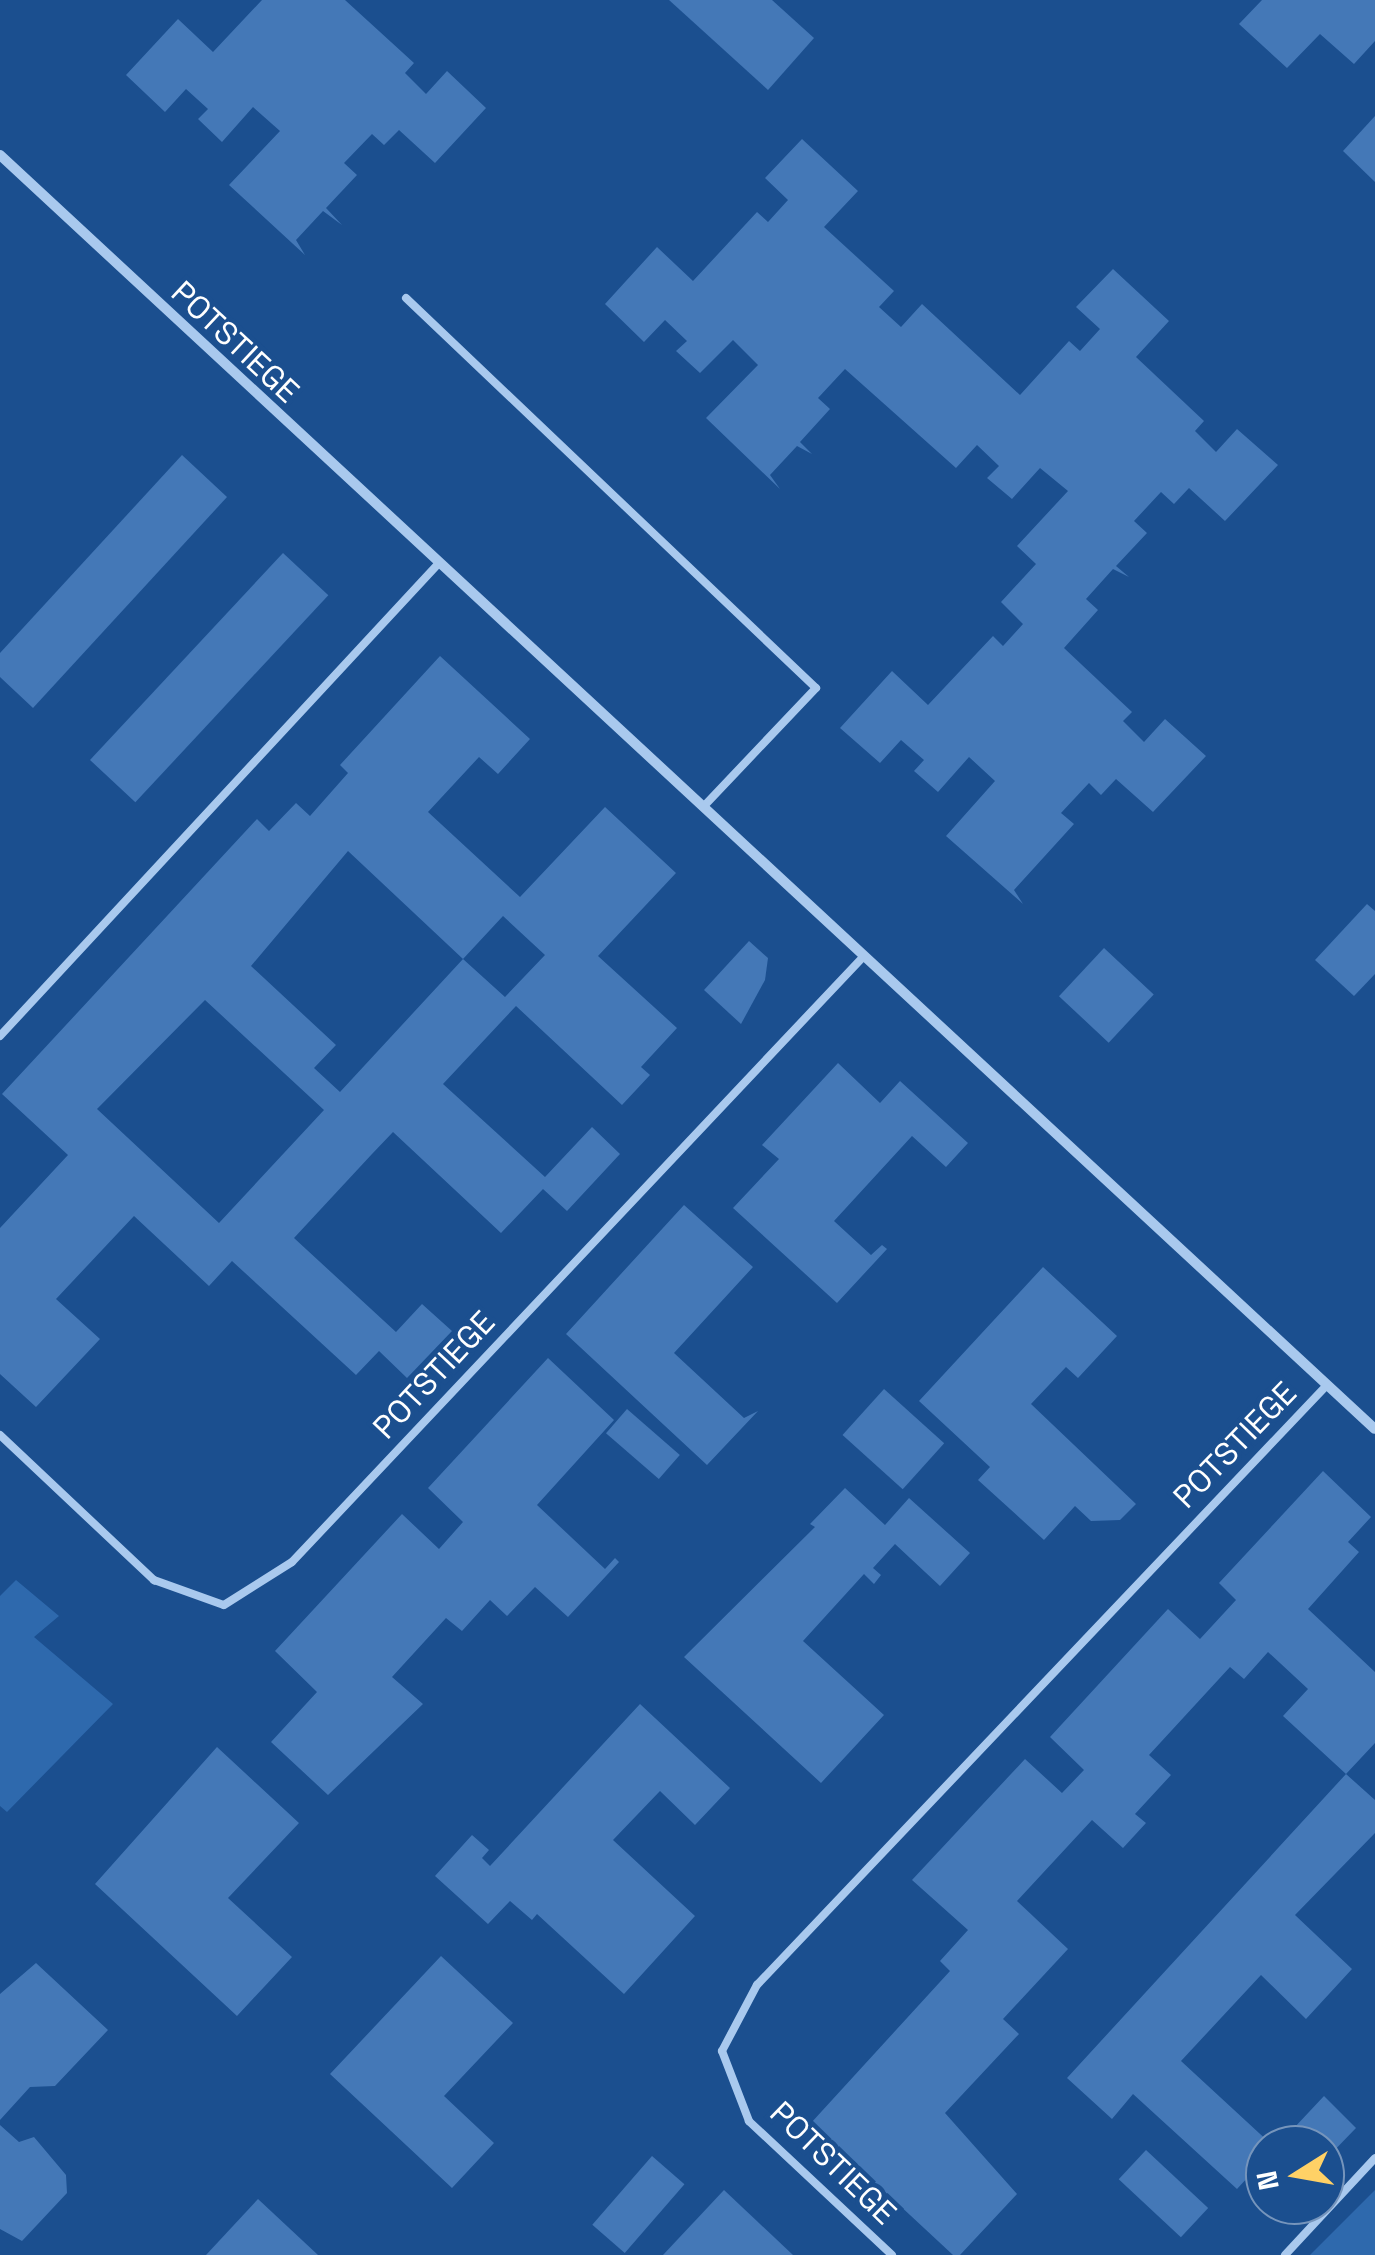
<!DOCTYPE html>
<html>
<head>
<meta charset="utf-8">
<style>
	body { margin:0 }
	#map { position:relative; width:1375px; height:2255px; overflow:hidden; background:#1b4f8f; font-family:"Space Grotesk",sans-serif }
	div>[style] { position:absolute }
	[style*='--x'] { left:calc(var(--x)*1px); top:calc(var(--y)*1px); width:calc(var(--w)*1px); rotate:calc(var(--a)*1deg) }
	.green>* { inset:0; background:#2e69ad }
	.building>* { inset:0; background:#4478b7; transform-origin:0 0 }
	.lane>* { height:8px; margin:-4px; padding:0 4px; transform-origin:4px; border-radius:4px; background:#a9c9ee }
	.street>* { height:10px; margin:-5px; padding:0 5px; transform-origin:5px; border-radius:5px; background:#a9c9ee }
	span { translate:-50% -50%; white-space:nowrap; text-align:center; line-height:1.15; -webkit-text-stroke:9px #1b4f8f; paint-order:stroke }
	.street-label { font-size:32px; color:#fff }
	.north { position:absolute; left:1245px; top:2125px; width:100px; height:100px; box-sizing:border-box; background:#1b4f8f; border:2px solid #7695bc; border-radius:50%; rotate:259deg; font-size:28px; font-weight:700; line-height:40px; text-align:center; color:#fff }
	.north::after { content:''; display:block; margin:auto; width:35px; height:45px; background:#ffd166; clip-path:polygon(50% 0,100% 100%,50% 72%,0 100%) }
</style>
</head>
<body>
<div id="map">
	<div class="green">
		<i style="clip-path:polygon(16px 1580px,59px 1616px,34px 1637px,113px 1704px,7px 1812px,0 1806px,0 1596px)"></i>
		<i style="clip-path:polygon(1375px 2190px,1375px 2255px,1310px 2255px)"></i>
	</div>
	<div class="building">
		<i style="clip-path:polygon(262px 0,345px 0,414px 63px,405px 73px,426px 94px,447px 71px,486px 108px,435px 163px,399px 130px,384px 145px,372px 134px,344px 163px,357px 175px,326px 208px,342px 225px,323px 211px,296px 240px,305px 255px,229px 185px,280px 131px,253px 107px,222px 142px,198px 119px,208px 109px,186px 89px,165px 112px,126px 75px,178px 19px,213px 52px)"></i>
		<i style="clip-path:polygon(669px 0,772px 0,814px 38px,768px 90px)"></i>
		<i style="clip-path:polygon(1262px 0,1375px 0,1375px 41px,1354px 64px,1320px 34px,1287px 68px,1239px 24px)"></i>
		<i style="clip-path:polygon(1375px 116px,1375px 182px,1343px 151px)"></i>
		<i style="clip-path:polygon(802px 139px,858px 191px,824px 227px,894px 291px,879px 307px,901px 327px,922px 304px,1020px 395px,1069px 341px,1080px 351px,1100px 329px,1076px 307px,1113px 269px,1169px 321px,1136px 357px,1204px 421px,1195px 431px,1216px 452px,1237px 429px,1278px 465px,1225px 521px,1189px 488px,1174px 504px,1161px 492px,1134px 521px,1147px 533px,1116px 566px,1129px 577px,1113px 569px,1086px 599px,1098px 610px,1064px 648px,1132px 712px,1123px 721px,1144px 742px,1165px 719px,1206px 756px,1153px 812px,1116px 779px,1101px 795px,1089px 783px,1061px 813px,1074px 824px,1014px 890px,1023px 904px,946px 836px,995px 781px,969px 757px,938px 792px,914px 771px,924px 760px,901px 740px,880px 763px,840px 728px,892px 671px,928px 705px,993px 636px,1003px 646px,1023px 624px,1001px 602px,1036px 564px,1017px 546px,1068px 491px,1040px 468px,1012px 499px,987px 478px,999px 466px,977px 445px,956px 468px,845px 369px,818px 398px,830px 409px,800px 442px,812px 454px,797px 446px,770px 475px,780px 489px,706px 418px,758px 365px,733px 340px,700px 373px,676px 351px,687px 341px,665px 320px,644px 342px,605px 304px,657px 247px,693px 281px,757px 212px,768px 222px,788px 200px,765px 178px)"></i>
		<i style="clip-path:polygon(182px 455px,227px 497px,33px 708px,0 677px,0 653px)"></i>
		<i style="left:283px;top:553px;width:62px;height:283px;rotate:43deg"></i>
		<i style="clip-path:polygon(evenodd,440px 656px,530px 739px,498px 774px,479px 757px,428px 812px,520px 897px,605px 807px,676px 873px,598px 956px,677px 1028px,641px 1067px,650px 1075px,622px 1105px,516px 1006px,443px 1084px,545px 1177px,592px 1127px,620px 1154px,567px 1211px,543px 1189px,501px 1233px,393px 1132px,372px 1154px,294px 1238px,396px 1332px,422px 1304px,452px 1331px,407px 1378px,379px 1351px,356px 1375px,232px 1261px,209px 1286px,134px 1216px,56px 1299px,100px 1339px,36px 1407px,0 1374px,0 1228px,68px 1155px,2px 1094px,257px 819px,269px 831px,296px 803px,310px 816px,348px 773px,340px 765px,440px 656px,348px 851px,463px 959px,503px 916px,545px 955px,505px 997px,463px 959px,340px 1092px,314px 1068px,336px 1045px,251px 966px,348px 851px,440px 656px,205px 1000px,324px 1110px,219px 1223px,97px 1109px,205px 1000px)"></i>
		<i style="clip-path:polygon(1367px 904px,1375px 911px,1375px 974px,1354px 996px,1315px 960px)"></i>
		<i style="clip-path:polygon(749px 941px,768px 958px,765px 980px,741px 1024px,704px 990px)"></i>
		<i style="left:1104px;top:948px;width:68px;height:66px;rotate:43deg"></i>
		<i style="clip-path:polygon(838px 1063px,880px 1103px,900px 1081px,968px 1143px,946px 1167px,912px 1136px,834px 1221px,871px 1255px,882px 1245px,887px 1249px,837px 1303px,733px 1208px,779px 1159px,762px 1145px)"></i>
		<i style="clip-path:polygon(684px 1205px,753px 1267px,674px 1353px,744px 1418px,758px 1411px,707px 1465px,566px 1334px)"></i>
		<i style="clip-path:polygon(1043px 1267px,1117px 1336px,1078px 1378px,1066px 1367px,1031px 1404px,1136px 1504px,1120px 1520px,1091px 1521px,1075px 1506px,1044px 1540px,978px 1480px,990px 1467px,919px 1401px)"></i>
		<i style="clip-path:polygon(548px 1358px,614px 1420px,537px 1505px,605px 1569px,615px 1558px,619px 1562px,568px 1617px,535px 1587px,507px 1616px,490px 1600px,462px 1631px,446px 1618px,392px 1677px,423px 1704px,328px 1795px,271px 1742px,317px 1692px,275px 1651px,402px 1514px,439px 1549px,463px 1522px,428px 1488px)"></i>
		<i style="left:884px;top:1389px;width:81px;height:62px;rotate:42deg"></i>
		<i style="left:627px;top:1409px;width:70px;height:32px;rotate:41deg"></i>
		<i style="clip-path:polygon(1323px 1471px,1371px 1517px,1348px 1542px,1359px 1552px,1308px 1609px,1375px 1672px,1375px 1743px,1346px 1774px,1283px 1716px,1308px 1689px,1268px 1652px,1244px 1679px,1230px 1667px,1149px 1755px,1171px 1775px,1135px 1814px,1146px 1823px,1123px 1848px,1092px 1820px,1017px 1901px,1068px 1949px,1003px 2019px,1019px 2034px,945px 2113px,1017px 2194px,960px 2255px,953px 2255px,811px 2123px,950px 1971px,940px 1961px,968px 1930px,912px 1880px,1025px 1759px,1062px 1793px,1084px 1770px,1050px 1737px,1168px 1609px,1200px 1639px,1236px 1600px,1219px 1583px)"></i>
		<i style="clip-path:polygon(845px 1488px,885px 1525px,909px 1498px,970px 1553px,940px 1586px,895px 1544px,873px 1568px,881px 1575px,874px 1584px,864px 1574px,803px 1641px,884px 1715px,821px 1783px,684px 1657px,815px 1527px,810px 1524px)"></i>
		<i style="clip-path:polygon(640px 1704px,730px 1788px,695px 1825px,660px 1791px,613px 1840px,695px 1916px,624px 1994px,537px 1914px,532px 1920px,510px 1901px,488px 1924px,435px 1876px,472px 1835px,489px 1850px,482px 1858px,490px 1866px)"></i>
		<i style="clip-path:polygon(217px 1747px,299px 1823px,228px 1898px,292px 1957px,237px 2016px,95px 1884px)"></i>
		<i style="clip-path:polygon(1346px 1774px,1375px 1800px,1375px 1833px,1295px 1915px,1352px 1969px,1306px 2019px,1261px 1975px,1181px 2061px,1272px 2145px,1265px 2145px,1265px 2168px,1260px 2164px,1237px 2189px,1133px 2094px,1112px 2119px,1067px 2078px)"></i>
		<i style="clip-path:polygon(441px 1956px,513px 2023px,444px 2096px,494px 2143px,452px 2188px,330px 2074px)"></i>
		<i style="clip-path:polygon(36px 1963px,108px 2030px,55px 2086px,30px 2087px,0 2120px,0 1994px)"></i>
		<i style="clip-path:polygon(1324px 2096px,1356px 2128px,1325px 2160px,1325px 2145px,1278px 2145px)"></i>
		<i style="clip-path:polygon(0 2125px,19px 2142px,34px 2137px,66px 2175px,67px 2193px,22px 2241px,0 2229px)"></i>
		<i style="left:1146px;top:2150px;width:85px;height:40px;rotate:43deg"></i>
		<i style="left:652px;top:2156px;width:43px;height:91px;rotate:41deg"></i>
		<i style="clip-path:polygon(724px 2190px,793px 2255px,663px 2255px)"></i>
		<i style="clip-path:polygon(258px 2199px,318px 2255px,206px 2255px)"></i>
	</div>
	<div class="lane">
		<i style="--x:406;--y:298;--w:566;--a:43.57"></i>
		<i style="--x:816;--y:688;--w:164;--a:133.5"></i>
		<i style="--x:0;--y:1036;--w:644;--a:-47.14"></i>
		<i style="--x:0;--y:1435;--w:212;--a:43.3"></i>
		<i style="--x:154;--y:1580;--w:74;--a:19.7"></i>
		<i style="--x:224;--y:1605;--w:80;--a:-32.3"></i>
		<i style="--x:292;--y:1562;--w:832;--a:-46.66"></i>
		<i style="--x:892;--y:2255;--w:196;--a:-136.9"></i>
		<i style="--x:749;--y:2121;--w:75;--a:-111.1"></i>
		<i style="--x:722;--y:2051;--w:75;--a:-62.1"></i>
		<i style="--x:757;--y:1985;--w:828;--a:-46.47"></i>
		<i style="--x:1285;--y:2255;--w:132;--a:-47.1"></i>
	</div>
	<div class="street">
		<i style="--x:0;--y:155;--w:1874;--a:42.82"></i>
	</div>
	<div class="street-label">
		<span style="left:235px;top:342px;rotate:43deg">POTSTIEGE</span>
		<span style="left:434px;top:1375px;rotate:-47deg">POTSTIEGE</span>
		<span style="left:1235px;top:1445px;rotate:-46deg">POTSTIEGE</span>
		<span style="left:833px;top:2163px;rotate:44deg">POTSTIEGE</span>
	</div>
	<div class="north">N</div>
</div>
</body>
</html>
